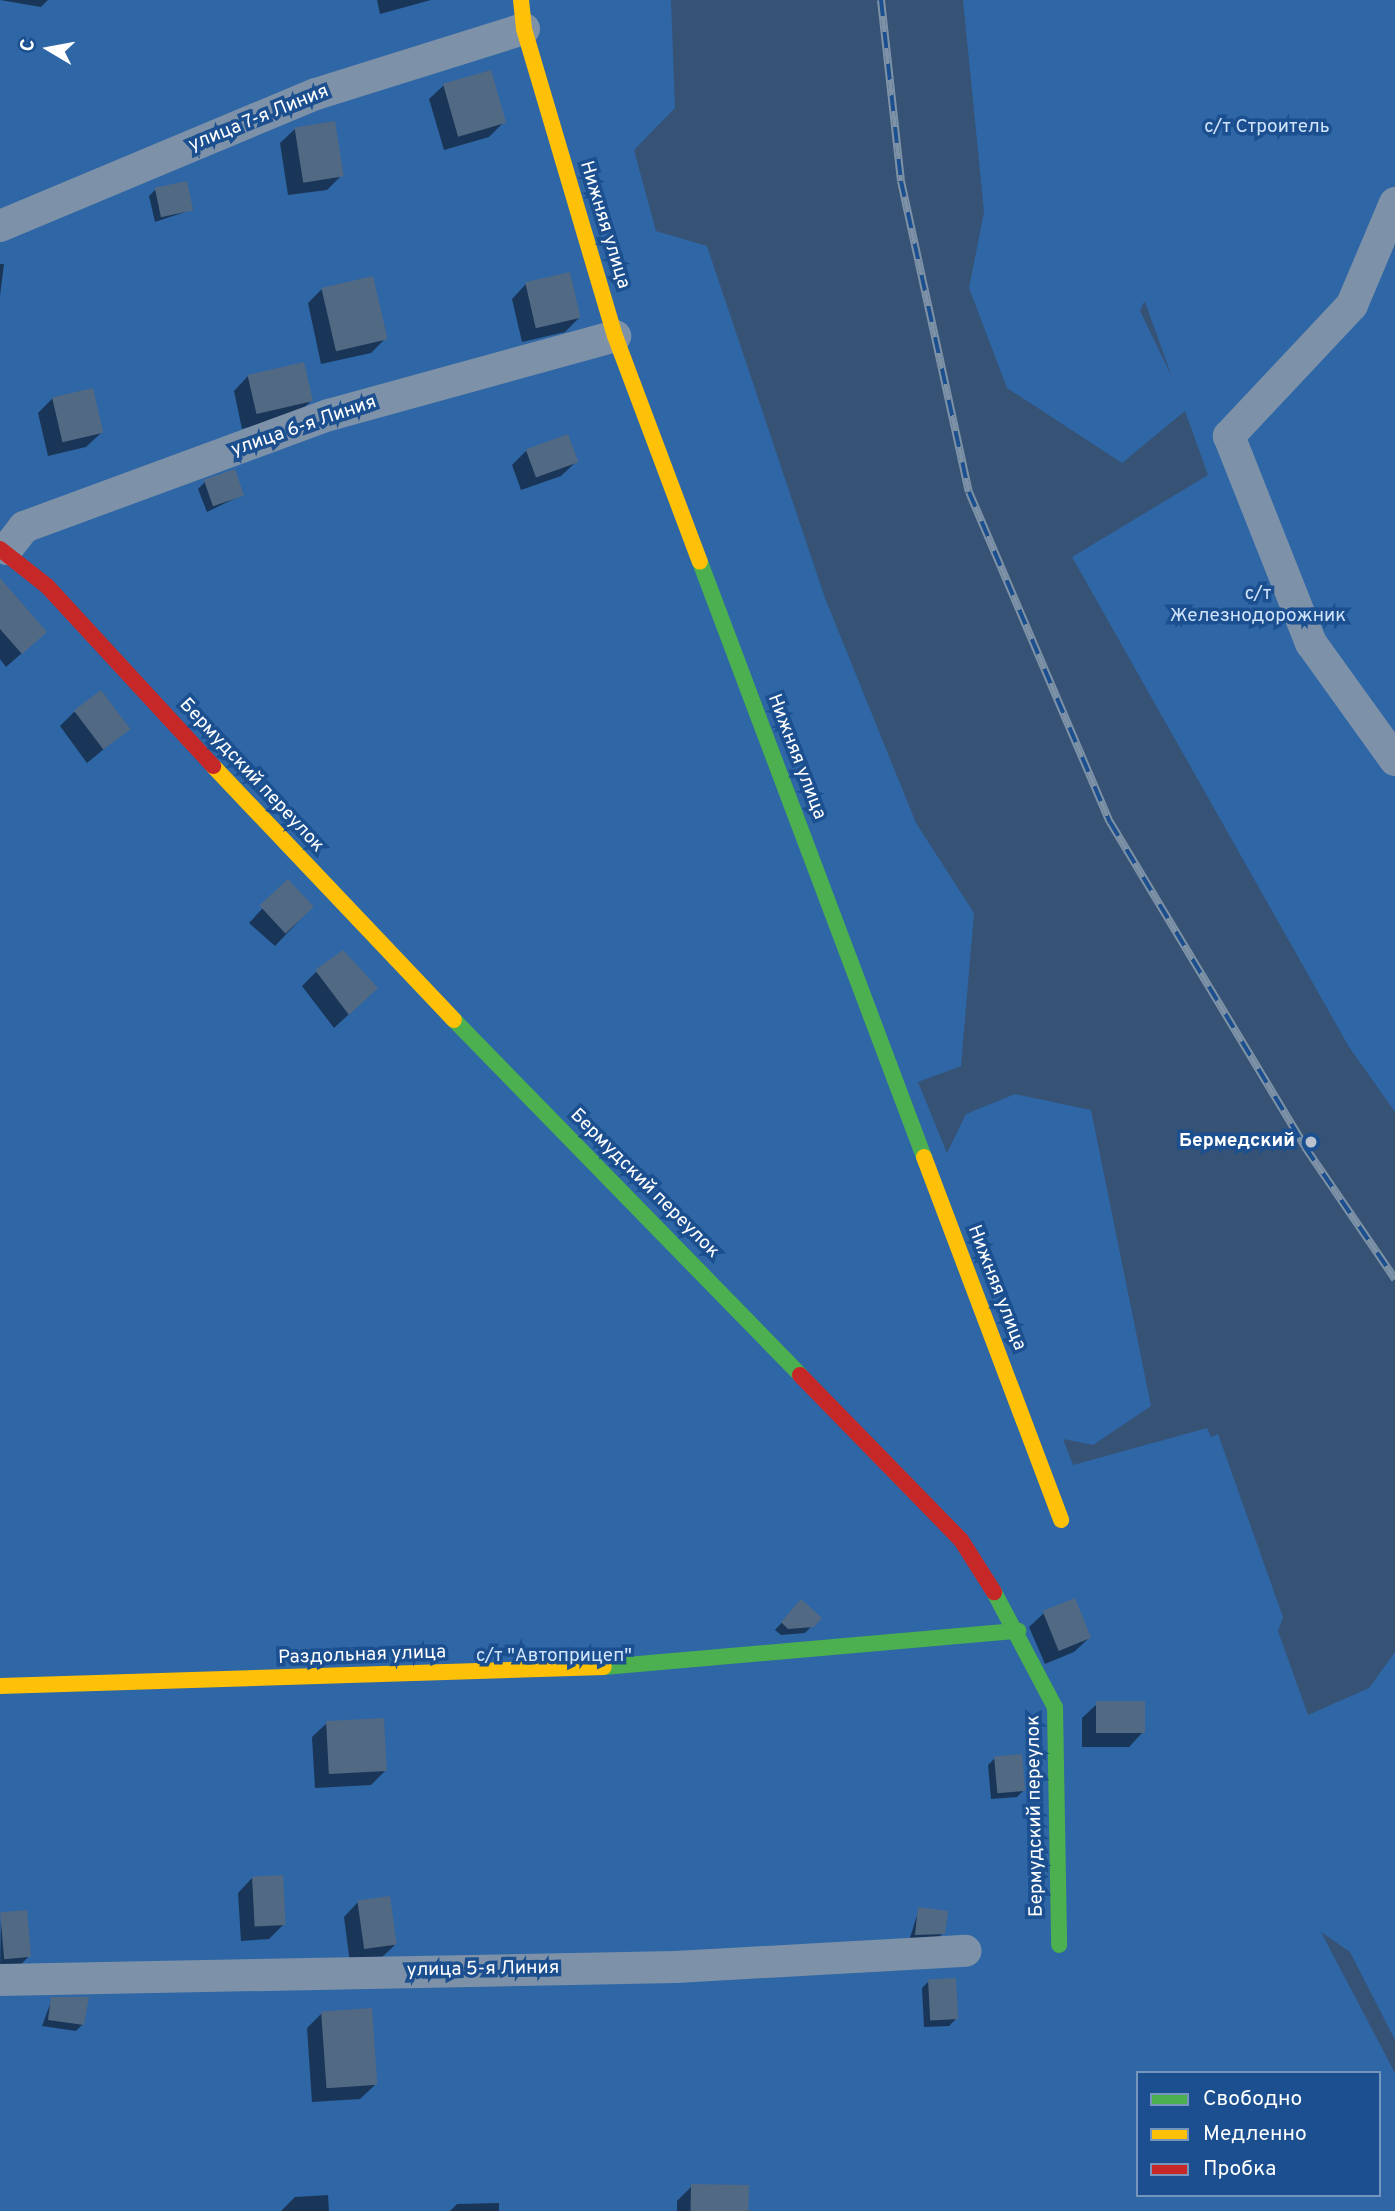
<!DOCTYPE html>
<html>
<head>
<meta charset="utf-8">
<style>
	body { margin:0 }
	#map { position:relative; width:1395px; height:2211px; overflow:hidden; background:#365274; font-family:Overpass,sans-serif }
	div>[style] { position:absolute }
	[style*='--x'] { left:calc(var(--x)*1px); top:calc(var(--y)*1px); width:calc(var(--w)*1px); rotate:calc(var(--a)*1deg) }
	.green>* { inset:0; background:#2f66a5 }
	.shadow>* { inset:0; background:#0007 }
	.building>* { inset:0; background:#526984; transform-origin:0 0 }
	.street>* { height:32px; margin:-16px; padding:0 16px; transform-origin:16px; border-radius:16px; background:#7d92a8 }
	.fast>* { height:16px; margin:-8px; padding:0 8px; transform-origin:8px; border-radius:8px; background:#4caf50 }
	.slow>* { height:16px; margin:-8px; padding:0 8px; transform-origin:8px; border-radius:8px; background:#ffc107 }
	.jam>* { height:16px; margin:-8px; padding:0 8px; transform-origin:8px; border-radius:8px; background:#c62828 }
	.rail>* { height:8px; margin-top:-4px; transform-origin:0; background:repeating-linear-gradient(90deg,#1b4f8f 0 16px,#7e92a7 0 32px); box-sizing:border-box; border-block:2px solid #7e92a7 }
	.dots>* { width:19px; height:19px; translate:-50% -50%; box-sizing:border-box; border:4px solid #1b4f8f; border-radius:50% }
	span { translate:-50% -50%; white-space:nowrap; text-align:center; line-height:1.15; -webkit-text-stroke:7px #1b4f8f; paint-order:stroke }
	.street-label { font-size:19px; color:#fff }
	.park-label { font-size:19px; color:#cfe3fa }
	.poi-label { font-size:19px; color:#fff; font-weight:700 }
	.right { translate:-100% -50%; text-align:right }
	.legend { position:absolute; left:1136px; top:2071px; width:245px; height:126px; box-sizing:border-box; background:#1b4f8f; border:2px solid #7695bc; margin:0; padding:9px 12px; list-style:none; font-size:21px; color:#fff }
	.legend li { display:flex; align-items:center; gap:14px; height:35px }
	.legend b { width:35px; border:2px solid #7695bc }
	.north { position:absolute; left:14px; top:14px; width:70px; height:70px; -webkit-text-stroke:5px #1b4f8f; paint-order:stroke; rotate:280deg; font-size:19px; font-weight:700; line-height:28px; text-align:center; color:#fff }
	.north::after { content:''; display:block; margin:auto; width:24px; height:32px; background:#fff; clip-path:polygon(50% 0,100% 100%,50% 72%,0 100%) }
</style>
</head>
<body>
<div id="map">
	<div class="green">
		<i style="clip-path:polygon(evenodd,0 0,671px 0,675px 108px,634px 150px,656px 231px,707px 246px,825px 598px,916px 823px,974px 913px,961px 1066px,918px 1082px,947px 1153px,966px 1114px,1015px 1094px,1091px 1110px,1151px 1406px,1093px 1445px,1063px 1439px,1073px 1465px,1207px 1428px,1211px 1437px,1218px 1434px,1283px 1617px,1278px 1631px,1308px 1715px,1369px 1688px,1395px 1652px,1395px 2040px,1350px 1952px,1321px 1932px,1395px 2073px,1395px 2211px,0 2211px,0 0,1138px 2073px,1379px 2073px,1379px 2195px,1138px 2195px,1138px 2073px)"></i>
		<i style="clip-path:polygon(evenodd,963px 0,1395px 0,1395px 1112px,1349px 1047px,1072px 557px,1208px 475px,1185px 411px,1122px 463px,1007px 388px,969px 288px,984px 212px,963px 0,1144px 302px,1145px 302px,1172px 377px,1140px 311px,1144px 302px)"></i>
	</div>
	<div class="shadow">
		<i style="clip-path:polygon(0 0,48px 0,41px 7px)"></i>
		<i style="clip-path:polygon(377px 0,431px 0,380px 14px)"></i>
		<i style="clip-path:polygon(444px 85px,504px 122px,489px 137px,444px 150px,429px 99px)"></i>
		<i style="clip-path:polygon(295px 129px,342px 175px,327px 190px,288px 195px,280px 143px)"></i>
		<i style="clip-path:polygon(156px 189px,191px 210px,155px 222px,149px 196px)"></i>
		<i style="clip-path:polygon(0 264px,4px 264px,0 296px)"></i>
		<i style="clip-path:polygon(526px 284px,579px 318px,565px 332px,522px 342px,512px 299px)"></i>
		<i style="clip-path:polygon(322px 289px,385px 339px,371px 353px,321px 364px,308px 303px)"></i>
		<i style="clip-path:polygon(248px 376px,311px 401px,296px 415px,242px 429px,234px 391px)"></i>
		<i style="clip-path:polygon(53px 398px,101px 433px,86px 447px,48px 456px,38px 413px)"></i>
		<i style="clip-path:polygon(527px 450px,576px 462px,561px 476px,521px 490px,512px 465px)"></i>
		<i style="clip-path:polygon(205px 482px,242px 495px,207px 512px,198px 489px)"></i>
		<i style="clip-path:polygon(0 599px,30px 646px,6px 667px,0 659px)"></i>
		<i style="clip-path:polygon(74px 712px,128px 729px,87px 763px,60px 726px)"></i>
		<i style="clip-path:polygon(274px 896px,312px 907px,275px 946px,249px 923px)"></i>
		<i style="clip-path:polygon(317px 971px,361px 1003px,334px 1028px,302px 986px)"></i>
		<i style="clip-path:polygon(802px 1601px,820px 1618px,805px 1633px,781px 1635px,775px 1630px)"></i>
		<i style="clip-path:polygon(1044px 1613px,1089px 1638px,1074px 1652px,1045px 1664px,1029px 1627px)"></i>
		<i style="clip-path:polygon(1097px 1704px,1143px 1732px,1129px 1747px,1082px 1747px,1082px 1718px)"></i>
		<i style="clip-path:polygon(327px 1723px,385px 1771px,371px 1785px,315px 1788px,312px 1737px)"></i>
		<i style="clip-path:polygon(995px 1758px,1024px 1790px,1017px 1797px,991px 1799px,988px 1765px)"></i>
		<i style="clip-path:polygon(252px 1878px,284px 1924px,269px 1939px,241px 1941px,238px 1893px)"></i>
		<i style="clip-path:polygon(358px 1902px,395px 1945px,380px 1959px,350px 1963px,344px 1917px)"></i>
		<i style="clip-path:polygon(919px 1909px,943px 1933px,936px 1940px,909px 1941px)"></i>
		<i style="clip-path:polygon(1px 1914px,29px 1956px,15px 1971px,0 1972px)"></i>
		<i style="clip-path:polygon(929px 1981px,956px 2019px,949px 2026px,924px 2027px,922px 1988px)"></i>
		<i style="clip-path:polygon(52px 1999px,83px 2024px,76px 2031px,42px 2026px)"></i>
		<i style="clip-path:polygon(322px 2013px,375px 2085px,360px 2099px,312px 2102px,307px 2028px)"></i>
		<i style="clip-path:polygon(692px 2186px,747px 2211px,677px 2211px,677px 2201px)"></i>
		<i style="clip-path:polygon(328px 2195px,329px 2211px,281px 2211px,295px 2197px)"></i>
		<i style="clip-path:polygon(499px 2203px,499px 2211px,450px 2211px,457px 2204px)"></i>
	</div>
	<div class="building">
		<i style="left:491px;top:70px;width:55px;height:50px;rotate:74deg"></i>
		<i style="left:335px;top:121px;width:56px;height:41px;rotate:81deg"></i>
		<i style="left:187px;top:181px;width:30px;height:33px;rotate:78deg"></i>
		<i style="left:570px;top:272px;width:47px;height:46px;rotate:77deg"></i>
		<i style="left:373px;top:276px;width:65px;height:53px;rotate:77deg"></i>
		<i style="left:304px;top:362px;width:40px;height:58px;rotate:77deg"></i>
		<i style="left:93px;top:388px;width:46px;height:42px;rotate:77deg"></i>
		<i style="left:568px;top:434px;width:30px;height:45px;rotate:70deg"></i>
		<i style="left:235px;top:469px;width:28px;height:33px;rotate:71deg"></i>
		<i style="clip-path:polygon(0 578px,47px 632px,22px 654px,0 629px)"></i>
		<i style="left:101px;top:690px;width:49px;height:34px;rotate:53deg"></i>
		<i style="left:288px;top:879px;width:38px;height:39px;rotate:47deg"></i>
		<i style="clip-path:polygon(343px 950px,378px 988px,349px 1015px,315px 970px)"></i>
		<i style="left:1075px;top:1598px;width:43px;height:35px;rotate:68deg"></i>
		<i style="clip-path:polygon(801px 1599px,822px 1618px,814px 1627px,788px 1629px,781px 1622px)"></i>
		<i style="left:1145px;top:1701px;width:32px;height:49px;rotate:90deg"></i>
		<i style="left:384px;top:1718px;width:53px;height:58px;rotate:87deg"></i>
		<i style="left:1022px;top:1754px;width:37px;height:28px;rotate:85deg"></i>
		<i style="left:283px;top:1875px;width:50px;height:31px;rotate:87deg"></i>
		<i style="left:390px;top:1896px;width:49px;height:33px;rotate:82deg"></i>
		<i style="clip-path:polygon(918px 1907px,948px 1911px,945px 1934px,915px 1935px)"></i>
		<i style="left:27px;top:1910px;width:47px;height:27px;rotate:85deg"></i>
		<i style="left:956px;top:1978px;width:41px;height:28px;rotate:87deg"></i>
		<i style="clip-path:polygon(51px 1997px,89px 1997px,84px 2025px,48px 2020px)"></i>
		<i style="left:372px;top:2008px;width:77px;height:51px;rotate:86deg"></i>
		<i style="left:691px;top:2184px;width:58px;height:27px;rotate:1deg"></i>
	</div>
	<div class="street">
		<i style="--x:1395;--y:203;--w:111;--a:112.9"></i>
		<i style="--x:1352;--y:305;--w:180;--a:133.2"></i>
		<i style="--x:1229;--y:436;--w:223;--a:68.4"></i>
		<i style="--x:1311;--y:643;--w:144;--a:54.3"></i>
		<i style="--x:0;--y:226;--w:342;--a:-22.7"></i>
		<i style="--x:316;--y:94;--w:218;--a:-17.4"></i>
		<i style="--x:7;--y:549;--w:28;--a:-52"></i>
		<i style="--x:24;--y:527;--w:325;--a:-20.2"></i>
		<i style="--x:329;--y:415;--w:297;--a:-15.4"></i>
		<i style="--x:0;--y:1980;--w:676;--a:-1.1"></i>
		<i style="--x:676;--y:1967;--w:290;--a:-3.2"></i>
	</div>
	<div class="fast">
		<i style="--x:700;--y:562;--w:636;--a:69.37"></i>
		<i style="--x:454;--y:1020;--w:496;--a:45.7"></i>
		<i style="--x:994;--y:1592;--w:130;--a:62.1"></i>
		<i style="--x:1055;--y:1707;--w:238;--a:89"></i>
		<i style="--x:604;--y:1667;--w:416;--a:-5"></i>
	</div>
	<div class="slow">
		<i style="--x:521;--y:0;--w:29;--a:84"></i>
		<i style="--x:524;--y:29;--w:320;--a:73.5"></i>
		<i style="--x:615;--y:336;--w:241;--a:69.4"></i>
		<i style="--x:213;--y:766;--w:350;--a:46.5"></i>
		<i style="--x:924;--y:1157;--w:388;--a:69.3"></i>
		<i style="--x:0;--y:1686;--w:604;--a:-1.8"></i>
	</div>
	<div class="jam">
		<i style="--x:0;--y:549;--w:60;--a:38.2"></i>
		<i style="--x:47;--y:586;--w:245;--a:47.3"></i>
		<i style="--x:800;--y:1375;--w:231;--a:45.7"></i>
		<i style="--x:961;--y:1540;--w:62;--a:57.6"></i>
	</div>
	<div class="rail">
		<i style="--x:881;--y:0;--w:182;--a:83.7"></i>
		<i style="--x:901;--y:181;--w:318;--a:77.7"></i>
		<i style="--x:969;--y:492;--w:359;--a:66.9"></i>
		<i style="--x:1110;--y:822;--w:379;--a:59"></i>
		<i style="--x:1305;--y:1147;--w:160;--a:55.7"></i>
	</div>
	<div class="dots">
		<i style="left:1311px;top:1142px;background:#b9c2ce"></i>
	</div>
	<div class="street-label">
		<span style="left:259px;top:119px;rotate:-22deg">улица 7-я Линия</span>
		<span style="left:604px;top:225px;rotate:73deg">Нижняя улица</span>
		<span style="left:304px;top:427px;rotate:-19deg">улица 6-я Линия</span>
		<span style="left:796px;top:757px;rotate:69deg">Нижняя улица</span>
		<span style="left:251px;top:776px;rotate:47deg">Бермудский переулок</span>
		<span style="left:644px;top:1184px;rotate:45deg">Бермудский переулок</span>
		<span style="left:996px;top:1288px;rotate:69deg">Нижняя улица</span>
		<span style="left:362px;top:1656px;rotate:-2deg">Раздольная улица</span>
		<span style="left:1036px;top:1816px;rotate:-91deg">Бермудский переулок</span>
		<span style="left:483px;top:1970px;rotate:-1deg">улица 5-я Линия</span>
	</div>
	<div class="park-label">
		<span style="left:1267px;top:128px">с/т Строитель</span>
		<span style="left:1258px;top:606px">с/т<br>Железнодорожник</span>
		<span style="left:554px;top:1657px">с/т "Автоприцеп"</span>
	</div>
	<div class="poi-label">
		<span class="right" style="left:1295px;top:1142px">Бермедский</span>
	</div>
	<ul class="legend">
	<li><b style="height:9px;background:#4caf50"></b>Свободно</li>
	<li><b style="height:9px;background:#ffc107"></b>Медленно</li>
	<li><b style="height:9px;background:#c62828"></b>Пробка</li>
	</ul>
	<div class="north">С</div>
</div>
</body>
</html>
